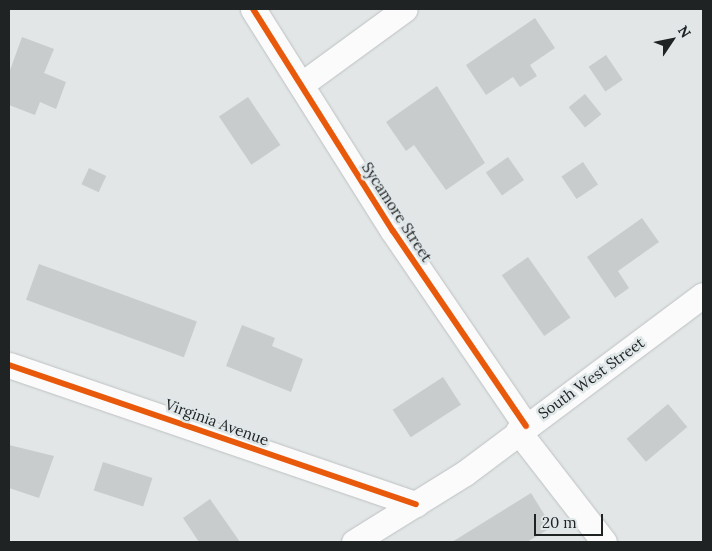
<!DOCTYPE html>
<html>
<head>
<meta charset="utf-8">
<style>
	body { margin:0 }
	#map { position:relative; width:712px; height:551px; overflow:hidden; background:#e2e6e7; font-family:Lora,serif }
	div>[style] { position:absolute }
	[style*='--x'] { left:calc(var(--x)*1px); top:calc(var(--y)*1px); width:calc(var(--w)*1px); rotate:calc(var(--a)*1deg) }
	.building>* { inset:0; background:#c9cccd; transform-origin:0 0 }
	.roads { filter:drop-shadow(0 0 1px #bec1c2) drop-shadow(0 0 1px #bec1c2) }
	.street>* { height:25px; margin:-12.5px; padding:0 12.5px; transform-origin:12.5px; border-radius:12.5px; background:#fbfbfb }
	.cycleway>* { height:6px; margin:-3px; padding:0 3px; transform-origin:3px; border-radius:3px; background:#e8590c }
	span { translate:-50% -50%; white-space:nowrap; text-align:center; line-height:1.15; -webkit-text-stroke:5px #e0e7e9; paint-order:stroke }
	.street-label { font-size:15px; color:#202323 }
	.frame { position:absolute; inset:0; border:10px solid #202323; pointer-events:none }
	.north { position:absolute; left:647px; top:15px; width:50px; height:50px; -webkit-text-stroke:4px #e0e7e9; paint-order:stroke; rotate:56deg; font-size:14px; font-weight:700; line-height:20px; text-align:center; color:#202323 }
	.north::after { content:''; display:block; margin:auto; width:18px; height:22px; background:#202323; clip-path:polygon(50% 0,100% 100%,50% 72%,0 100%) }
	.scale { position:absolute; left:534px; top:514px; width:69px; height:22px; box-sizing:border-box; border:2px solid #202323; border-top:0; padding-left:6px; font-size:15px; line-height:18px; white-space:nowrap; color:#202323; -webkit-text-stroke:4px #e0e7e9; paint-order:stroke }
</style>
</head>
<body>
<div id="map">
	<div class="building">
		<i style="clip-path:polygon(535px 18px,555px 48px,530px 65px,537px 76px,520px 87px,513px 77px,486px 95px,466px 65px)"></i>
		<i style="clip-path:polygon(22px 37px,54px 49px,44px 73px,66px 82px,56px 109px,40px 102px,35px 115px,9px 105px,9px 73px)"></i>
		<i style="left:606px;top:55px;width:30px;height:21px;rotate:56deg"></i>
		<i style="clip-path:polygon(437px 86px,485px 163px,446px 190px,414px 145px,406px 151px,386px 122px)"></i>
		<i style="left:585px;top:94px;width:26px;height:21px;rotate:51deg"></i>
		<i style="left:248px;top:97px;width:58px;height:35px;rotate:56deg"></i>
		<i style="left:508px;top:157px;width:28px;height:27px;rotate:55deg"></i>
		<i style="left:583px;top:162px;width:27px;height:26px;rotate:56deg"></i>
		<i style="left:89px;top:168px;width:19px;height:18px;rotate:25deg"></i>
		<i style="clip-path:polygon(642px 218px,659px 242px,618px 271px,629px 288px,615px 298px,587px 257px)"></i>
		<i style="left:528px;top:257px;width:74px;height:32px;rotate:55deg"></i>
		<i style="left:39px;top:264px;width:168px;height:38px;rotate:20deg"></i>
		<i style="clip-path:polygon(242px 325px,275px 338px,272px 346px,303px 359px,291px 392px,226px 366px)"></i>
		<i style="left:443px;top:377px;width:33px;height:60px;rotate:57deg"></i>
		<i style="left:668px;top:404px;width:30px;height:54px;rotate:50deg"></i>
		<i style="clip-path:polygon(9px 445px,54px 456px,39px 498px,9px 488px)"></i>
		<i style="left:103px;top:462px;width:52px;height:30px;rotate:18deg"></i>
		<i style="clip-path:polygon(531px 493px,552px 527px,527px 542px,452px 542px)"></i>
		<i style="clip-path:polygon(210px 499px,240px 542px,199px 542px,183px 518px)"></i>
	</div>
	<div class="roads">
		<div class="street">
			<i style="--x:253;--y:9;--w:262;--a:57.8"></i>
			<i style="--x:393;--y:231;--w:236;--a:55.7"></i>
			<i style="--x:302;--y:84;--w:127;--a:-36.1"></i>
			<i style="--x:9;--y:365;--w:430;--a:18.9"></i>
			<i style="--x:518;--y:431;--w:140;--a:52.2"></i>
			<i style="--x:354;--y:542;--w:131;--a:-31.9"></i>
			<i style="--x:465;--y:473;--w:297;--a:-36.8"></i>
		</div>
	</div>
	<div class="cycleway">
		<i style="--x:253;--y:9;--w:262;--a:57.8"></i>
		<i style="--x:393;--y:231;--w:236;--a:55.7"></i>
		<i style="--x:9;--y:365;--w:430;--a:18.9"></i>
	</div>
	<div class="street-label">
		<span style="left:397px;top:212px;rotate:57deg">Sycamore Street</span>
		<span style="left:591px;top:378px;rotate:-36deg">South West Street</span>
		<span style="left:217px;top:422px;rotate:20deg">Virginia Avenue</span>
	</div>
	<div class="frame"></div>
	<div class="north">N</div>
	<div class="scale">20 m</div>
</div>
</body>
</html>
